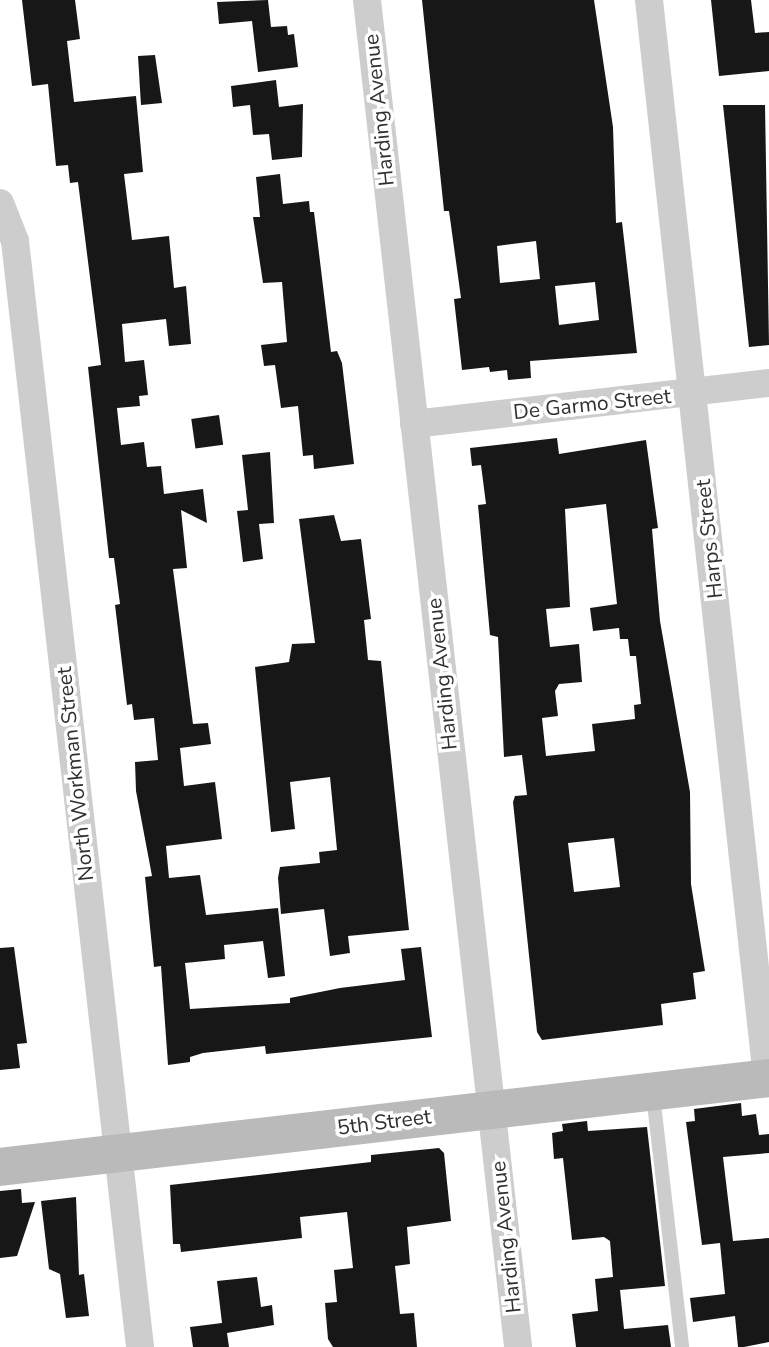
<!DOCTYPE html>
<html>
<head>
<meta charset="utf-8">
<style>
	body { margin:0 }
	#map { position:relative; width:769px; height:1347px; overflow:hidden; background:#fff; font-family:"Nunito Sans",sans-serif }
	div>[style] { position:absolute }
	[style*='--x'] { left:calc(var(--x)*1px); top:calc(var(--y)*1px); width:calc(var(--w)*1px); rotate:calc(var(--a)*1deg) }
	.building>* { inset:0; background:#171717; transform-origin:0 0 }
	.lane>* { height:14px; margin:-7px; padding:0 7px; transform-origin:7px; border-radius:7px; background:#cdcdcd }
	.street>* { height:28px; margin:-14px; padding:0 14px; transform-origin:14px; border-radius:14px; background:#cdcdcd }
	.secondary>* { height:38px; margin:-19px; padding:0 19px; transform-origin:19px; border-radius:19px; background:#bababa }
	span { translate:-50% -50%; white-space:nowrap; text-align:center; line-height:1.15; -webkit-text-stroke:7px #fff; paint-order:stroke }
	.street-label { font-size:21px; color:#303030 }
</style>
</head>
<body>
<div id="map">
	<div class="building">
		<i style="clip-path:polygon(22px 0,75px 0,80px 39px,67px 41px,74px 102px,136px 96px,143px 172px,124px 174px,132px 240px,169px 236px,174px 288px,186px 286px,191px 344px,169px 346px,166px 319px,122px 324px,125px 362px,144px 360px,148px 395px,139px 396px,140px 406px,117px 408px,121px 445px,144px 442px,147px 467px,161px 466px,164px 494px,203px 489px,207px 523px,181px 510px,187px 568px,173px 569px,193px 724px,208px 723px,211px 744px,180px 748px,184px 786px,215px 782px,222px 839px,166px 846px,169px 878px,200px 875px,206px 915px,278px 908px,285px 976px,268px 978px,263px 941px,224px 945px,225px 959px,185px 963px,190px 1009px,290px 1003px,290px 998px,340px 988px,405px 980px,401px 949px,421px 947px,432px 1037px,266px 1054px,265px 1046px,203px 1053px,190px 1057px,190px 1062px,168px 1065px,161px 966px,154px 967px,145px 877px,152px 876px,136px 791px,135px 762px,158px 760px,154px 718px,134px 720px,132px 704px,127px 705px,115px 605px,120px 604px,114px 558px,109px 558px,88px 367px,101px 365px,78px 182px,70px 183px,68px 165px,56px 166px,48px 84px,32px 86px)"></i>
		<i style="clip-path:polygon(268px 0,271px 27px,287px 26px,288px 35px,294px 34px,298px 67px,258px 72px,252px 21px,219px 24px,217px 2px)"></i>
		<i style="clip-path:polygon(evenodd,422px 0,594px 0,613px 127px,616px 223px,622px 222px,637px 353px,530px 361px,531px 378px,508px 380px,507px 370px,490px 372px,489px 367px,462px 370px,454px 299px,461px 298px,449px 211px,444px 211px,422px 0,536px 241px,540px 279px,500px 283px,497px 246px,536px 241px,422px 0,595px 282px,599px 320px,559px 325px,555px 286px,595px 282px)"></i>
		<i style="clip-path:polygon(711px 0,751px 0,755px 33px,769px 32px,769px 71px,719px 76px)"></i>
		<i style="clip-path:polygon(155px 55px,162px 103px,141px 105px,138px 56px)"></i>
		<i style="clip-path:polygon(276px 80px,279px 107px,303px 104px,302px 157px,272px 160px,269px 134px,253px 135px,250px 105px,233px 107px,231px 86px)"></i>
		<i style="clip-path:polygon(723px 105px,765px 105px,769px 345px,749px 347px)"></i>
		<i style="clip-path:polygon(280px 174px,283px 204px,309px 201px,310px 212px,314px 212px,331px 352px,337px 351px,342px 363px,354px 464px,314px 469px,313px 455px,303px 456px,298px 406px,281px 408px,275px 365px,264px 366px,261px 345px,287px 342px,282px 282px,263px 283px,253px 217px,260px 217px,256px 177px)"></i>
		<i style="left:219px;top:415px;width:30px;height:28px;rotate:82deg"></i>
		<i style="clip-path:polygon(evenodd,557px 438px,559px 454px,646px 440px,658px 528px,652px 529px,660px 621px,690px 792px,691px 884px,705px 971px,693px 973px,696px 999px,661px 1004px,663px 1025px,542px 1040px,537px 1032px,513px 802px,515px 796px,527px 795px,522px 755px,504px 757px,498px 637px,490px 635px,478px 505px,486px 504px,481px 465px,472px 466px,470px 448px,557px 438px,606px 504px,617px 604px,590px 608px,593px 631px,619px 628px,620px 639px,628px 639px,630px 656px,636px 656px,641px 704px,634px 705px,635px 719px,592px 724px,595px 751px,546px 756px,542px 718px,558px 716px,555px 691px,559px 684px,582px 682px,579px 644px,550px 647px,546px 609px,570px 607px,565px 509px,606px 504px,557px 438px,614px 838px,620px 887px,574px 892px,568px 843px,614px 838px)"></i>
		<i style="clip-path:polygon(270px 452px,274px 523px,259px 524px,263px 559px,243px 562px,237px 511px,248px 510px,242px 455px)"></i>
		<i style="clip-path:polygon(334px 515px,341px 541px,361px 539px,371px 619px,364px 620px,368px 660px,381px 661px,409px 930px,348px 936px,350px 953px,330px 956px,324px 909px,281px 914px,278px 878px,280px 867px,320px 863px,319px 852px,337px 850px,330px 777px,290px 782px,295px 829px,271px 832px,255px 667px,289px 662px,292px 644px,315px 643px,299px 519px)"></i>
		<i style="clip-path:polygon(14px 947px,27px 1043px,17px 1044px,20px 1068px,0 1070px,0 948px)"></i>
		<i style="clip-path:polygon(741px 1103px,742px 1116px,756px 1114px,759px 1135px,769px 1134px,769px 1153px,723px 1157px,733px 1241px,769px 1238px,769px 1342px,744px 1347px,738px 1347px,735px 1316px,693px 1322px,690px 1298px,725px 1294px,720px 1243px,702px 1245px,686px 1122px,695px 1121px,694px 1109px)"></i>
		<i style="clip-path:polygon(587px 1121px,588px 1131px,647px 1127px,665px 1286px,620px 1290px,624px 1329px,668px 1325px,671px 1347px,576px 1347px,572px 1314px,598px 1311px,595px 1279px,613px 1277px,610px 1241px,604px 1237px,572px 1240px,563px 1158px,554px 1159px,552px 1133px,563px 1131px,562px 1124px)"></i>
		<i style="clip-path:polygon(439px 1148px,444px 1153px,451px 1221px,407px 1227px,410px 1264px,395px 1266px,400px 1314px,414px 1313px,417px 1347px,333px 1347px,328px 1339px,325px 1303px,337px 1302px,334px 1270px,353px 1268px,347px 1212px,300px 1217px,302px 1238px,181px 1252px,180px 1244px,173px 1244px,170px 1185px,371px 1162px,371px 1155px)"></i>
		<i style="clip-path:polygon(21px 1189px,22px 1203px,35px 1202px,17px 1256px,0 1258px,0 1191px)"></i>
		<i style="clip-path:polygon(76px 1197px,79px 1275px,84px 1274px,89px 1316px,66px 1318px,60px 1274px,49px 1269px,41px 1201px)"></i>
		<i style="clip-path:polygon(257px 1277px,261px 1307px,272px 1305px,274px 1325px,227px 1333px,229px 1347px,193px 1347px,190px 1327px,222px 1323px,217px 1281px)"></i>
	</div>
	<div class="lane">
		<i style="--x:653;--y:1095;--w:254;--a:83.4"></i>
	</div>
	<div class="street">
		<i style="--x:367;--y:0;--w:1355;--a:83.6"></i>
		<i style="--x:649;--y:0;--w:1084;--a:83.75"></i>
		<i style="--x:0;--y:203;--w:41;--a:68.5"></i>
		<i style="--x:15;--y:241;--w:1113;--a:83.55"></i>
		<i style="--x:414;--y:424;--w:357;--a:-6.6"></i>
	</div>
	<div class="secondary">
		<i style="--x:0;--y:1167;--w:774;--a:-6.6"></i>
	</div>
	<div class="street-label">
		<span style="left:379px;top:110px;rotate:-96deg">Harding Avenue</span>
		<span style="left:592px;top:404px;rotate:-6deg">De Garmo Street</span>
		<span style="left:709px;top:539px;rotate:-96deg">Harps Street</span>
		<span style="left:442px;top:674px;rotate:-96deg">Harding Avenue</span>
		<span style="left:75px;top:774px;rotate:-96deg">North Workman Street</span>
		<span style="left:384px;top:1122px;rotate:-7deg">5th Street</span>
		<span style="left:506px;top:1237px;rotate:-96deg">Harding Avenue</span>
	</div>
</div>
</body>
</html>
